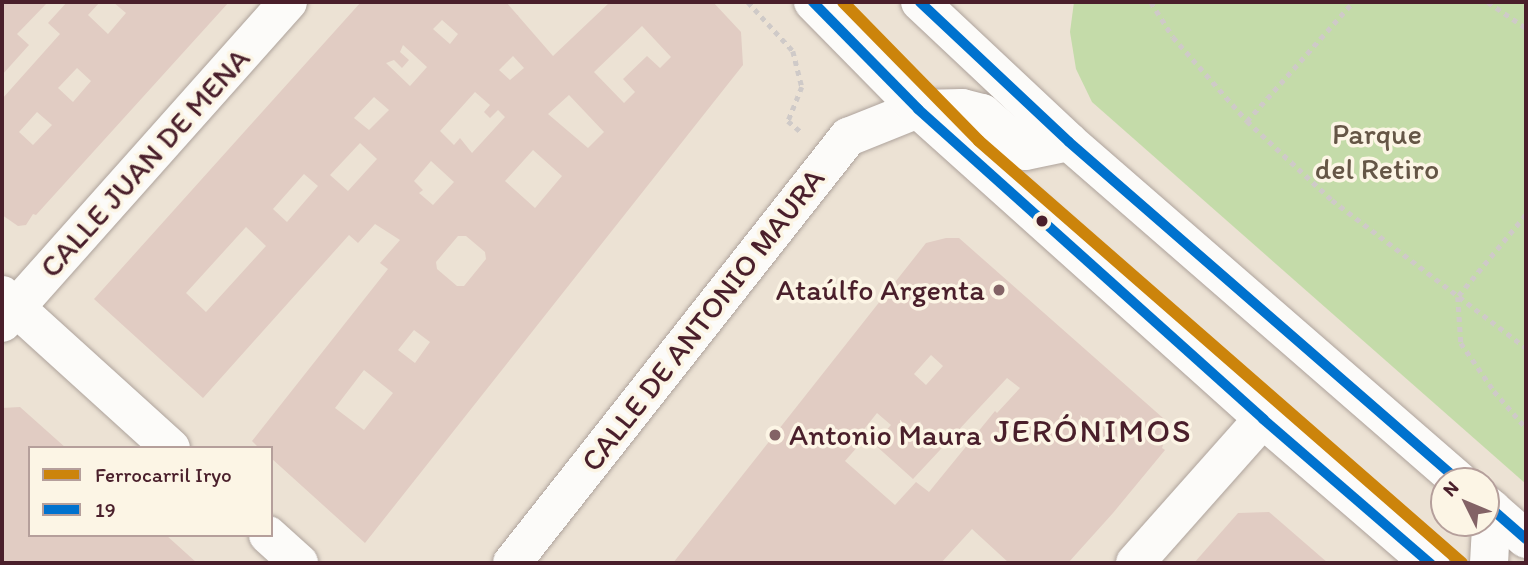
<!DOCTYPE html>
<html>
<head>
<meta charset="utf-8">
<style>
	body { margin:0 }
	#map { position:relative; width:1528px; height:565px; overflow:hidden; background:#ece2d4; font-family:Itim,sans-serif }
	div>[style] { position:absolute }
	[style*='--x'] { left:calc(var(--x)*1px); top:calc(var(--y)*1px); width:calc(var(--w)*1px); rotate:calc(var(--a)*1deg) }
	.green>* { inset:0; background:#c4dba9 }
	.building>* { inset:0; background:#e1ccc3 }
	.path>* { height:4.5px; margin-top:-2.25px; transform-origin:0; background:repeating-linear-gradient(90deg,#cfcac8 0 5px,transparent 0 10px) }
	.roads { filter:drop-shadow(0 0 2px #aea39c) drop-shadow(0 0 2px #aea39c) }
	.minor>* { height:38px; margin:-19px; padding:0 19px; transform-origin:19px; border-radius:19px; background:#fcfbf9 }
	.tertiary>* { height:38px; margin:-19px; padding:0 19px; transform-origin:19px; border-radius:19px; background:#fcfbf9 }
	.secondary>* { height:38px; margin:-19px; padding:0 19px; transform-origin:19px; border-radius:19px; background:#fcfbf9 }
	.bus-1>* { height:10px; margin:-5px; padding:0 5px; transform-origin:5px; border-radius:5px; background:#0072ce }
	.rail-1>* { height:12px; margin:-6px; padding:0 6px; transform-origin:6px; border-radius:6px; background:#cc840b }
	.dots>* { width:19px; height:19px; translate:-50% -50%; box-sizing:border-box; border:4px solid #fcf5e5; border-radius:50% }
	span { translate:-50% -50%; white-space:nowrap; text-align:center; line-height:1.15; -webkit-text-stroke:7px #fcf5e5; paint-order:stroke }
	.park-label { font-size:30px; color:#655646 }
	.street-label { font-size:30px; color:#4a1f2b }
	.poi-label { font-size:30px; color:#4a1f2b }
	.right { translate:-100% -50%; text-align:right }
	.left { translate:0 -50%; text-align:left }
	.quarter-label { font-size:33px; color:#4a1f2b; letter-spacing:2px }
	.frame { position:absolute; inset:0; border:4px solid #4a1f2b; pointer-events:none }
	.legend { position:absolute; left:28px; top:446px; width:245px; height:91px; box-sizing:border-box; background:#fcf5e5; border:2px solid #b59f9b; margin:0; padding:9px 12px; list-style:none; font-size:21px; color:#4a1f2b }
	.legend li { display:flex; align-items:center; gap:14px; height:35px }
	.legend b { width:35px; border:2px solid #b59f9b }
	.north { position:absolute; left:1430px; top:467px; width:70px; height:70px; box-sizing:border-box; background:#fcf5e5; border:2px solid #b59f9b; border-radius:50%; rotate:313deg; font-size:19px; font-weight:700; line-height:28px; text-align:center; color:#4a1f2b }
	.north::after { content:''; display:block; margin:auto; width:24px; height:32px; background:#836366; clip-path:polygon(50% 0,100% 100%,50% 72%,0 100%) }
</style>
</head>
<body>
<div id="map">
	<div class="green">
		<i style="clip-path:polygon(1074px 2px,1526px 2px,1526px 484px,1092px 102px,1076px 69px,1070px 32px)"></i>
	</div>
	<div class="building">
		<i style="clip-path:polygon(2px 2px,48px 2px,17px 34px,29px 45px,2px 75px)"></i>
		<i style="clip-path:polygon(evenodd,67px 2px,100px 2px,88px 15px,108px 34px,126px 13px,113px 2px,229px 2px,36px 215px,33px 214px,26px 225px,18px 226px,2px 215px,2px 99px,60px 34px,48px 23px,67px 2px,77px 68px,91px 81px,73px 102px,58px 88px,77px 68px,67px 2px,37px 112px,52px 125px,33px 145px,19px 132px,37px 112px)"></i>
		<i style="clip-path:polygon(evenodd,361px 2px,506px 2px,553px 56px,610px 2px,713px 2px,741px 32px,743px 65px,365px 543px,271px 458px,271px 448px,259px 448px,252px 441px,388px 269px,380px 263px,400px 240px,375px 224px,358px 243px,349px 235px,203px 398px,94px 299px,361px 2px,442px 20px,458px 34px,450px 44px,433px 29px,442px 20px,361px 2px,642px 26px,671px 57px,660px 68px,647px 56px,623px 79px,635px 92px,624px 103px,594px 72px,642px 26px,361px 2px,403px 45px,427px 67px,410px 86px,386px 63px,394px 60px,402px 68px,409px 60px,400px 52px,403px 45px,361px 2px,513px 56px,524px 68px,510px 80px,499px 70px,513px 56px,361px 2px,475px 92px,490px 105px,484px 112px,490px 118px,498px 110px,505px 117px,472px 153px,460px 138px,454px 145px,440px 131px,475px 92px,361px 2px,569px 95px,604px 132px,588px 148px,548px 114px,569px 95px,361px 2px,374px 97px,389px 110px,369px 130px,354px 118px,374px 97px,361px 2px,360px 143px,377px 159px,348px 191px,330px 175px,360px 143px,361px 2px,533px 150px,562px 176px,535px 208px,505px 181px,533px 150px,361px 2px,431px 161px,454px 182px,433px 205px,419px 193px,423px 190px,414px 181px,431px 161px,361px 2px,304px 174px,318px 186px,287px 222px,273px 209px,304px 174px,361px 2px,246px 227px,266px 246px,206px 312px,186px 293px,246px 227px,361px 2px,458px 236px,466px 236px,485px 252px,486px 259px,464px 286px,457px 286px,437px 269px,436px 262px,458px 236px,361px 2px,414px 330px,430px 342px,415px 363px,398px 350px,414px 330px,361px 2px,364px 370px,393px 393px,364px 430px,335px 408px,364px 370px)"></i>
		<i style="clip-path:polygon(evenodd,946px 238px,959px 238px,1163px 418px,1167px 434px,1162px 448px,1165px 450px,1113px 513px,1068px 563px,1009px 563px,972px 529px,941px 563px,673px 563px,926px 243px,946px 238px,931px 355px,943px 366px,926px 385px,914px 374px,931px 355px,946px 238px,1007px 378px,1020px 388px,997px 413px,995px 411px,929px 492px,916px 482px,895px 505px,845px 461px,866px 437px,861px 433px,877px 413px,891px 425px,874px 444px,913px 479px,1007px 378px)"></i>
		<i style="clip-path:polygon(20px 407px,66px 448px,30px 448px,30px 535px,166px 535px,197px 563px,2px 563px,2px 408px)"></i>
		<i style="clip-path:polygon(1269px 512px,1328px 563px,1194px 563px,1238px 513px)"></i>
	</div>
	<div class="path">
		<i style="--x:748;--y:2;--w:67;--a:47.4"></i>
		<i style="--x:793;--y:51;--w:37;--a:76"></i>
		<i style="--x:802;--y:87;--w:37;--a:112"></i>
		<i style="--x:788;--y:121;--w:17;--a:40"></i>
		<i style="--x:1151;--y:2;--w:41;--a:57.8"></i>
		<i style="--x:1173;--y:37;--w:112;--a:48.6"></i>
		<i style="--x:1247;--y:121;--w:116;--a:42.9"></i>
		<i style="--x:1332;--y:200;--w:244;--a:37.3"></i>
		<i style="--x:1488;--y:2;--w:46;--a:34.4"></i>
		<i style="--x:1247;--y:121;--w:159;--a:-48.3"></i>
		<i style="--x:1526;--y:215;--w:107;--a:129.7"></i>
		<i style="--x:1458;--y:297;--w:46;--a:86.3"></i>
		<i style="--x:1461;--y:343;--w:58;--a:55.5"></i>
		<i style="--x:1494;--y:391;--w:49;--a:49.1"></i>
	</div>
	<div class="roads">
		<div class="minor">
			<i style="--x:2;--y:295;--w:228;--a:42.2"></i>
			<i style="--x:2;--y:323;--w:430;--a:-48.3"></i>
			<i style="--x:268;--y:535;--w:42;--a:42.1"></i>
			<i style="--x:1135;--y:563;--w:193;--a:-48.4"></i>
			<i style="--x:1489;--y:563;--w:54;--a:-86.8"></i>
		</div>
		<div class="tertiary">
			<i style="--x:512;--y:563;--w:543;--a:-51.74"></i>
			<i style="--x:848;--y:137;--w:75;--a:-21.8"></i>
			<i style="--x:918;--y:109;--w:44;--a:-1.3"></i>
			<i style="--x:962;--y:108;--w:21;--a:14"></i>
			<i style="--x:982;--y:113;--w:58;--a:40.8"></i>
			<i style="--x:1026;--y:151;--w:44;--a:-11.8"></i>
		</div>
		<div class="secondary">
			<i style="--x:813;--y:2;--w:150;--a:45.5"></i>
			<i style="--x:918;--y:109;--w:464;--a:41.9"></i>
			<i style="--x:1263;--y:419;--w:221;--a:40.8"></i>
			<i style="--x:920;--y:2;--w:204;--a:43.2"></i>
			<i style="--x:1069;--y:142;--w:517;--a:41"></i>
			<i style="--x:1486;--y:504;--w:53;--a:41.2"></i>
		</div>
	</div>
	<div class="bus-1">
		<i style="--x:813;--y:2;--w:150;--a:45.5"></i>
		<i style="--x:918;--y:109;--w:464;--a:41.9"></i>
		<i style="--x:1263;--y:419;--w:221;--a:40.8"></i>
		<i style="--x:920;--y:2;--w:204;--a:43.2"></i>
		<i style="--x:1069;--y:142;--w:517;--a:41"></i>
		<i style="--x:1486;--y:504;--w:53;--a:41.2"></i>
	</div>
	<div class="rail-1">
		<i style="--x:843;--y:2;--w:194;--a:45.6"></i>
		<i style="--x:979;--y:141;--w:641;--a:41.14"></i>
	</div>
	<div class="dots">
		<i style="left:1042px;top:221px;background:#4a1f2b"></i>
		<i style="left:999px;top:290px;background:#836366"></i>
		<i style="left:775px;top:435px;background:#836366"></i>
	</div>
	<div class="park-label">
		<span style="left:1377px;top:151px">Parque<br>del Retiro</span>
	</div>
	<div class="street-label">
		<span style="left:145px;top:163px;rotate:-48deg">CALLE JUAN DE MENA</span>
		<span style="left:703px;top:320px;rotate:-52deg">CALLE DE ANTONIO MAURA</span>
	</div>
	<div class="poi-label">
		<span class="right" style="left:985px;top:290px">Ataúlfo Argenta</span>
		<span class="left" style="left:789px;top:435px">Antonio Maura</span>
	</div>
	<div class="quarter-label">
		<span style="left:1093px;top:431px">JERÓNIMOS</span>
	</div>
	<div class="frame"></div>
	<ul class="legend">
	<li><b style="height:9px;background:#cc840b"></b>Ferrocarril Iryo</li>
	<li><b style="height:9px;background:#0072ce"></b>19</li>
	</ul>
	<div class="north">N</div>
</div>
</body>
</html>
